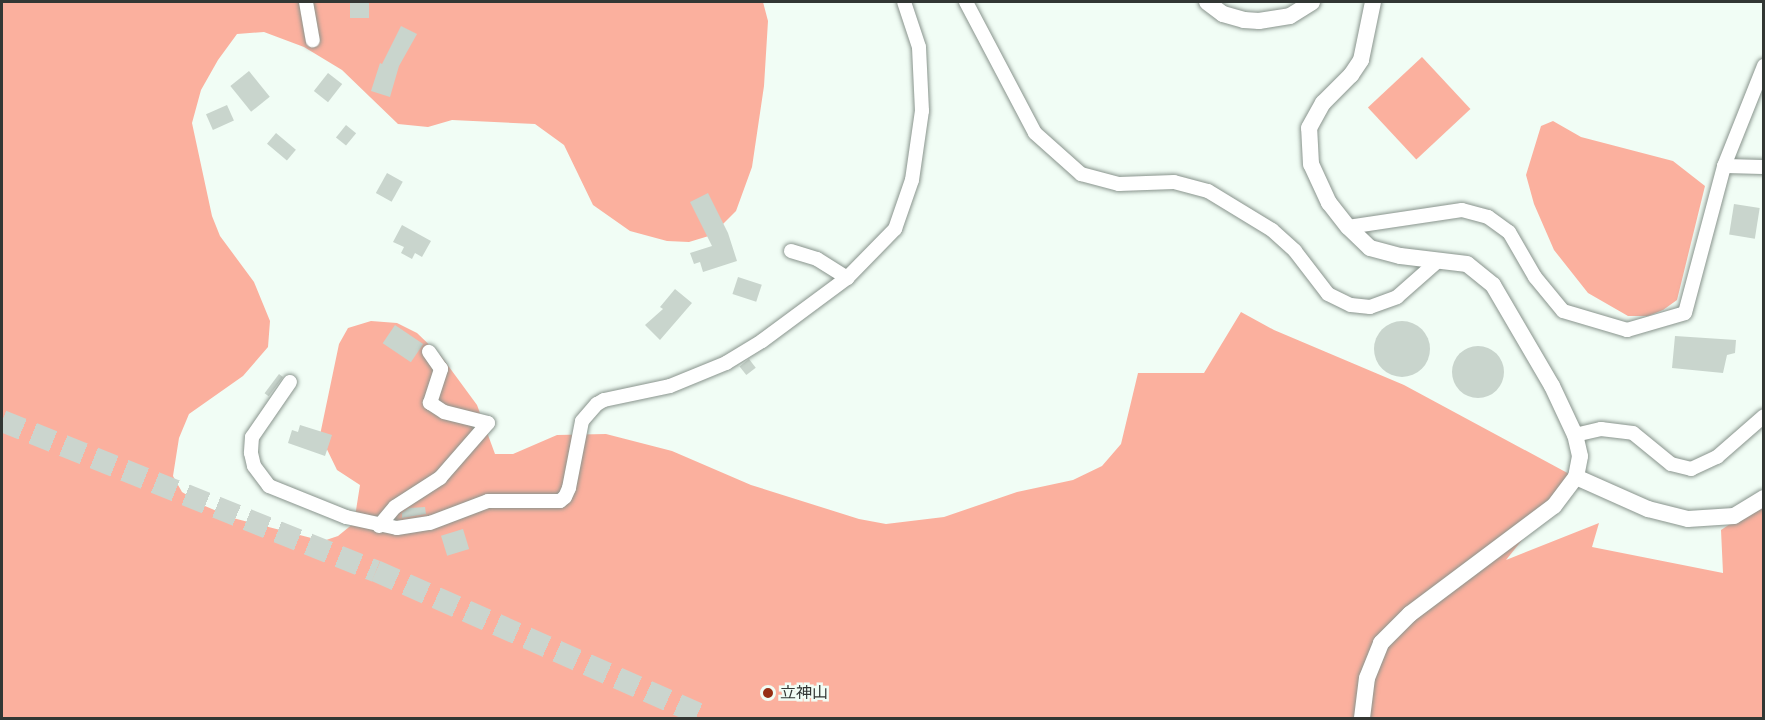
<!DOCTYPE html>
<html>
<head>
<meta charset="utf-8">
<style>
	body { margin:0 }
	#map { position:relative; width:1765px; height:720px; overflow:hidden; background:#f1fdf5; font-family:Poppins,"Noto Sans JP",sans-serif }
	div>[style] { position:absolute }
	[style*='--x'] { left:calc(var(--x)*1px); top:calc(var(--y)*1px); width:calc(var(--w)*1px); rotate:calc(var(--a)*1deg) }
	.green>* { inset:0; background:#fbb09e; transform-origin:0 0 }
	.building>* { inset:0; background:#c9d5cd; transform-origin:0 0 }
	.round { border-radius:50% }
	.trunk-tunnel>* { height:22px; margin-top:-11px; transform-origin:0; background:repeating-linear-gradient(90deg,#cbd5ce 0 22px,transparent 0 33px) }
	.roads { filter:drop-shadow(0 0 2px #89948d) drop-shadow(0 0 2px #89948d) }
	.minor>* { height:14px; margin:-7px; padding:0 7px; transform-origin:7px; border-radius:7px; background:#fff }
	.tertiary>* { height:16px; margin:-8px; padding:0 8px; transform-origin:8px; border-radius:8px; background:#fff }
	.dots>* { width:16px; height:16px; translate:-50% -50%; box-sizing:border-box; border:3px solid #f1fdf5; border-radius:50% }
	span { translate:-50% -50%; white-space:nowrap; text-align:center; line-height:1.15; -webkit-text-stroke:5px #f1fdf5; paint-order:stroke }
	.poi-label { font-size:16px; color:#323734 }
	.left { translate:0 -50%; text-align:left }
	.frame { position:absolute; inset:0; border:3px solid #323734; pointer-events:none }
</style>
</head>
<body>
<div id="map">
	<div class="green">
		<i style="clip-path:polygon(2px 2px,763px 2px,768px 21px,764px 86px,752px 167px,736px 211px,712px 235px,689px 242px,667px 241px,630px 231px,593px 205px,564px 145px,535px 124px,452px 120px,428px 127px,398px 124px,342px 70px,304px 47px,264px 32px,237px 34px,218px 60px,201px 90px,192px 123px,212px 216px,220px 236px,254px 282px,270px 321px,268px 347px,243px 376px,189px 414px,179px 438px,173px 476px,182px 492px,205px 506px,233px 518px,323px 541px,338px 536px,354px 523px,360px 485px,337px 470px,320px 435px,339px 344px,348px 328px,371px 321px,397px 323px,417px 333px,441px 356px,477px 405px,495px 454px,513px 454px,557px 435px,606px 434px,672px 451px,751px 485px,859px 519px,886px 524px,944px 517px,1017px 492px,1073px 480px,1102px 466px,1121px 444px,1138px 373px,1204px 373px,1241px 312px,1274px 330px,1404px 385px,1573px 476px,1506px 560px,1599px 523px,1592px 547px,1723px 573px,1721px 530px,1763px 502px,1763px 718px,2px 718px)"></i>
		<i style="left:1422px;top:57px;width:71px;height:74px;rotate:47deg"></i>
		<i style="clip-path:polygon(1553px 121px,1581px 137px,1673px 161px,1705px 186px,1677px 300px,1663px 310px,1648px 316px,1628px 316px,1588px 293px,1554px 250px,1534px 204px,1526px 175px,1541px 126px)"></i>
	</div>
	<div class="building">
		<i style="left:350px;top:2px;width:19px;height:16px"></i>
		<i style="clip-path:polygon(401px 26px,417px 34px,399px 66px,390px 97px,371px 91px,380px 63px,382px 64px)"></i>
		<i style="left:249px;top:71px;width:33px;height:24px;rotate:51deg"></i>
		<i style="left:328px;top:73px;width:18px;height:23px;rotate:38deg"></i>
		<i style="left:227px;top:105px;width:17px;height:23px;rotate:66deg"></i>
		<i style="left:346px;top:125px;width:13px;height:16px;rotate:39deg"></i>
		<i style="left:276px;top:133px;width:26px;height:14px;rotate:40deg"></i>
		<i style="left:387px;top:173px;width:18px;height:23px;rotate:29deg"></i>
		<i style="clip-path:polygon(708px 193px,728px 233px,737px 261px,703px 272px,700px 262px,694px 264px,690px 253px,712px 246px,690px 202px)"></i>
		<i style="left:1734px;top:204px;width:26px;height:31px;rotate:9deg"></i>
		<i style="clip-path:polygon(402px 225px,431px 241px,422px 257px,415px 253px,412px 259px,401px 253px,404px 247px,393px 242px)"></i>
		<i style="left:738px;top:277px;width:25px;height:18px;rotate:18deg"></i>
		<i style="clip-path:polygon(675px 289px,692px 303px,660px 340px,645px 325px,663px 309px,660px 307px)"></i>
		<i class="round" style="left:1374px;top:321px;width:56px;height:56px"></i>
		<i style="left:395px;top:325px;width:34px;height:22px;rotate:34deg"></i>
		<i style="clip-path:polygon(1675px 336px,1736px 340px,1735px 353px,1727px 355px,1723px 373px,1672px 368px)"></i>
		<i class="round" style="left:1452px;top:346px;width:52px;height:52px"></i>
		<i style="left:749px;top:359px;width:11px;height:12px;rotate:52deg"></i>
		<i style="left:279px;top:374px;width:5px;height:24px;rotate:37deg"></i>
		<i style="clip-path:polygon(300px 425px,332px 435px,325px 456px,288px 443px,292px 430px,298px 432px)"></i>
		<i style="clip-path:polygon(425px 507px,426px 514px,402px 518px,402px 513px,409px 508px)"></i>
		<i style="left:463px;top:529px;width:21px;height:23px;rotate:73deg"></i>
	</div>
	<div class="trunk-tunnel">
		<i style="--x:2;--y:421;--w:403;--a:21.9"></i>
		<i style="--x:376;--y:571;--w:362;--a:23.9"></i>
	</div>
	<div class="roads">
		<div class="minor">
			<i style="--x:306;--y:2;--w:39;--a:80"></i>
			<i style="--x:966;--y:2;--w:148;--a:62.2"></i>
			<i style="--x:1035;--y:133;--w:62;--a:41.7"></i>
			<i style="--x:1081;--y:174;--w:39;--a:15"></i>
			<i style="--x:1119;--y:184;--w:55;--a:-2.1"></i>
			<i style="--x:1174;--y:182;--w:35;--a:15"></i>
			<i style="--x:1208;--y:191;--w:75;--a:31.4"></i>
			<i style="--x:1272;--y:230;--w:31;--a:42"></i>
			<i style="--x:1295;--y:251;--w:54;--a:52.5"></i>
			<i style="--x:1328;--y:294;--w:25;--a:26"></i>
			<i style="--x:1351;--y:305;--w:19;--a:6"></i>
			<i style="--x:1370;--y:307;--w:29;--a:-20"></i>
			<i style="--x:1397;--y:297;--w:56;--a:-41.4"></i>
			<i style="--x:1724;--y:166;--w:40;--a:1.4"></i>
			<i style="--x:1348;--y:227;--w:115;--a:-8.5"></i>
			<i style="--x:1462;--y:210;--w:27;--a:15"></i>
			<i style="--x:1488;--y:217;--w:26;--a:36"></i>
			<i style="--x:1509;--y:232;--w:52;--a:60"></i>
			<i style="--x:1535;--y:277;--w:44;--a:50.5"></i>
			<i style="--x:1563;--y:311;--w:67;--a:16.5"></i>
			<i style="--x:1627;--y:330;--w:60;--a:-16.3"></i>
			<i style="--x:1685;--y:313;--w:152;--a:-75.1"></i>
			<i style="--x:1724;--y:166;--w:108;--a:-68.2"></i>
			<i style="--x:791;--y:251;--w:27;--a:17"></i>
			<i style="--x:817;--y:259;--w:36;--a:32"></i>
			<i style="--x:290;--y:382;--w:67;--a:124.6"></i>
			<i style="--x:252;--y:437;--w:16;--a:94"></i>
			<i style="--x:251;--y:453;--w:13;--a:77"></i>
			<i style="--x:254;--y:466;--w:25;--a:53"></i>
			<i style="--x:269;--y:486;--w:83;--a:21.9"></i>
			<i style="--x:346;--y:517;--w:52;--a:12.2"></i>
			<i style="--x:397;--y:528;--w:33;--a:-9"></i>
			<i style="--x:430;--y:523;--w:62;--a:-20.8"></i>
			<i style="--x:488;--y:501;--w:72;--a:0"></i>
			<i style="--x:560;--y:501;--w:6;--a:-39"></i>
			<i style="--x:565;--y:497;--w:10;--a:-66"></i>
			<i style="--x:569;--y:488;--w:68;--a:-79"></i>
			<i style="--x:582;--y:421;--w:23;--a:-49"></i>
			<i style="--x:597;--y:404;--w:8;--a:-30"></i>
			<i style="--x:604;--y:400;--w:67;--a:-12"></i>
			<i style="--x:670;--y:386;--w:61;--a:-22.3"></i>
			<i style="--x:726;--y:363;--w:42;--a:-31.4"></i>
			<i style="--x:762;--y:341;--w:106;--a:-36.5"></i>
			<i style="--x:847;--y:278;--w:69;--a:-45.6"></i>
			<i style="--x:895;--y:229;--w:52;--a:-70.9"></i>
			<i style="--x:912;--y:180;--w:70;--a:-81.8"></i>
			<i style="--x:922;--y:111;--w:64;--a:-92.7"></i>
			<i style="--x:919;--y:47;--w:47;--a:-108.4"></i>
			<i style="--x:1575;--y:435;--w:27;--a:-13"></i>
			<i style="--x:1601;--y:429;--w:32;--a:7"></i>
			<i style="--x:1633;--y:433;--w:49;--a:39.2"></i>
			<i style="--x:1671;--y:464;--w:21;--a:14"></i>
			<i style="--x:1691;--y:469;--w:29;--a:-25"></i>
			<i style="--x:1717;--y:457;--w:62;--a:-41.1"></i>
			<i style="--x:379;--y:526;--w:25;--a:-50"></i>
			<i style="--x:395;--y:507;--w:54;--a:-32.8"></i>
			<i style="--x:440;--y:478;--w:73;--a:-48.9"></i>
			<i style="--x:488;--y:423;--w:45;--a:-166"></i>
			<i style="--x:444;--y:412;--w:17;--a:-147"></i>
			<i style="--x:430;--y:403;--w:36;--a:-72"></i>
			<i style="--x:441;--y:369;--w:21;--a:-125"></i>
		</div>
		<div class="tertiary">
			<i style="--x:1207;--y:2;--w:20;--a:37"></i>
			<i style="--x:1223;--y:14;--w:22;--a:16"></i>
			<i style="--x:1244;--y:20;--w:15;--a:4"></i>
			<i style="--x:1259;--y:21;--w:31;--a:-9"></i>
			<i style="--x:1290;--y:16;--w:26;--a:-32"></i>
			<i style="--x:1576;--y:477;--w:79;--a:24"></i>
			<i style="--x:1648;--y:509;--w:41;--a:14"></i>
			<i style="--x:1688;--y:519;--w:46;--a:-3.7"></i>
			<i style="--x:1734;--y:516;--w:35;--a:-31"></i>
			<i style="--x:1362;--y:718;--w:40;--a:-82.9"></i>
			<i style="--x:1367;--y:678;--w:38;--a:-68"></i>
			<i style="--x:1381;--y:643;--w:41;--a:-45"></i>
			<i style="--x:1410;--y:614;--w:180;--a:-36.9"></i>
			<i style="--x:1554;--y:506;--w:36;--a:-53"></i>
			<i style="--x:1576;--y:477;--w:21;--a:-79"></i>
			<i style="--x:1580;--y:456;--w:22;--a:-103"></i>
			<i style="--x:1575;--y:435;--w:54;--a:-115.1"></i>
			<i style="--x:1552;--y:386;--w:117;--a:-120.3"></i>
			<i style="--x:1493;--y:285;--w:33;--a:-141"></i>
			<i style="--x:1467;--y:264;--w:67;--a:-173.2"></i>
			<i style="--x:1400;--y:256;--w:31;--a:-165"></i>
			<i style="--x:1370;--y:248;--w:30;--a:-136"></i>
			<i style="--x:1348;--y:227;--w:31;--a:-128"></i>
			<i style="--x:1329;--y:203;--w:43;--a:-114.8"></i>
			<i style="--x:1311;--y:164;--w:36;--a:-93"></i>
			<i style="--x:1309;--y:128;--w:29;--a:-61"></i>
			<i style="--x:1323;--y:103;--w:40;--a:-45"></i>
			<i style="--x:1351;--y:75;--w:18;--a:-56"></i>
			<i style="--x:1361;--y:60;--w:59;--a:-78.3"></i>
		</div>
	</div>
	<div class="dots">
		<i style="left:768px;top:693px;background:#962e14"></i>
	</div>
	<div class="poi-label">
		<span class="left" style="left:780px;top:693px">立神山</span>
	</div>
	<div class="frame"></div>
</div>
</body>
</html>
